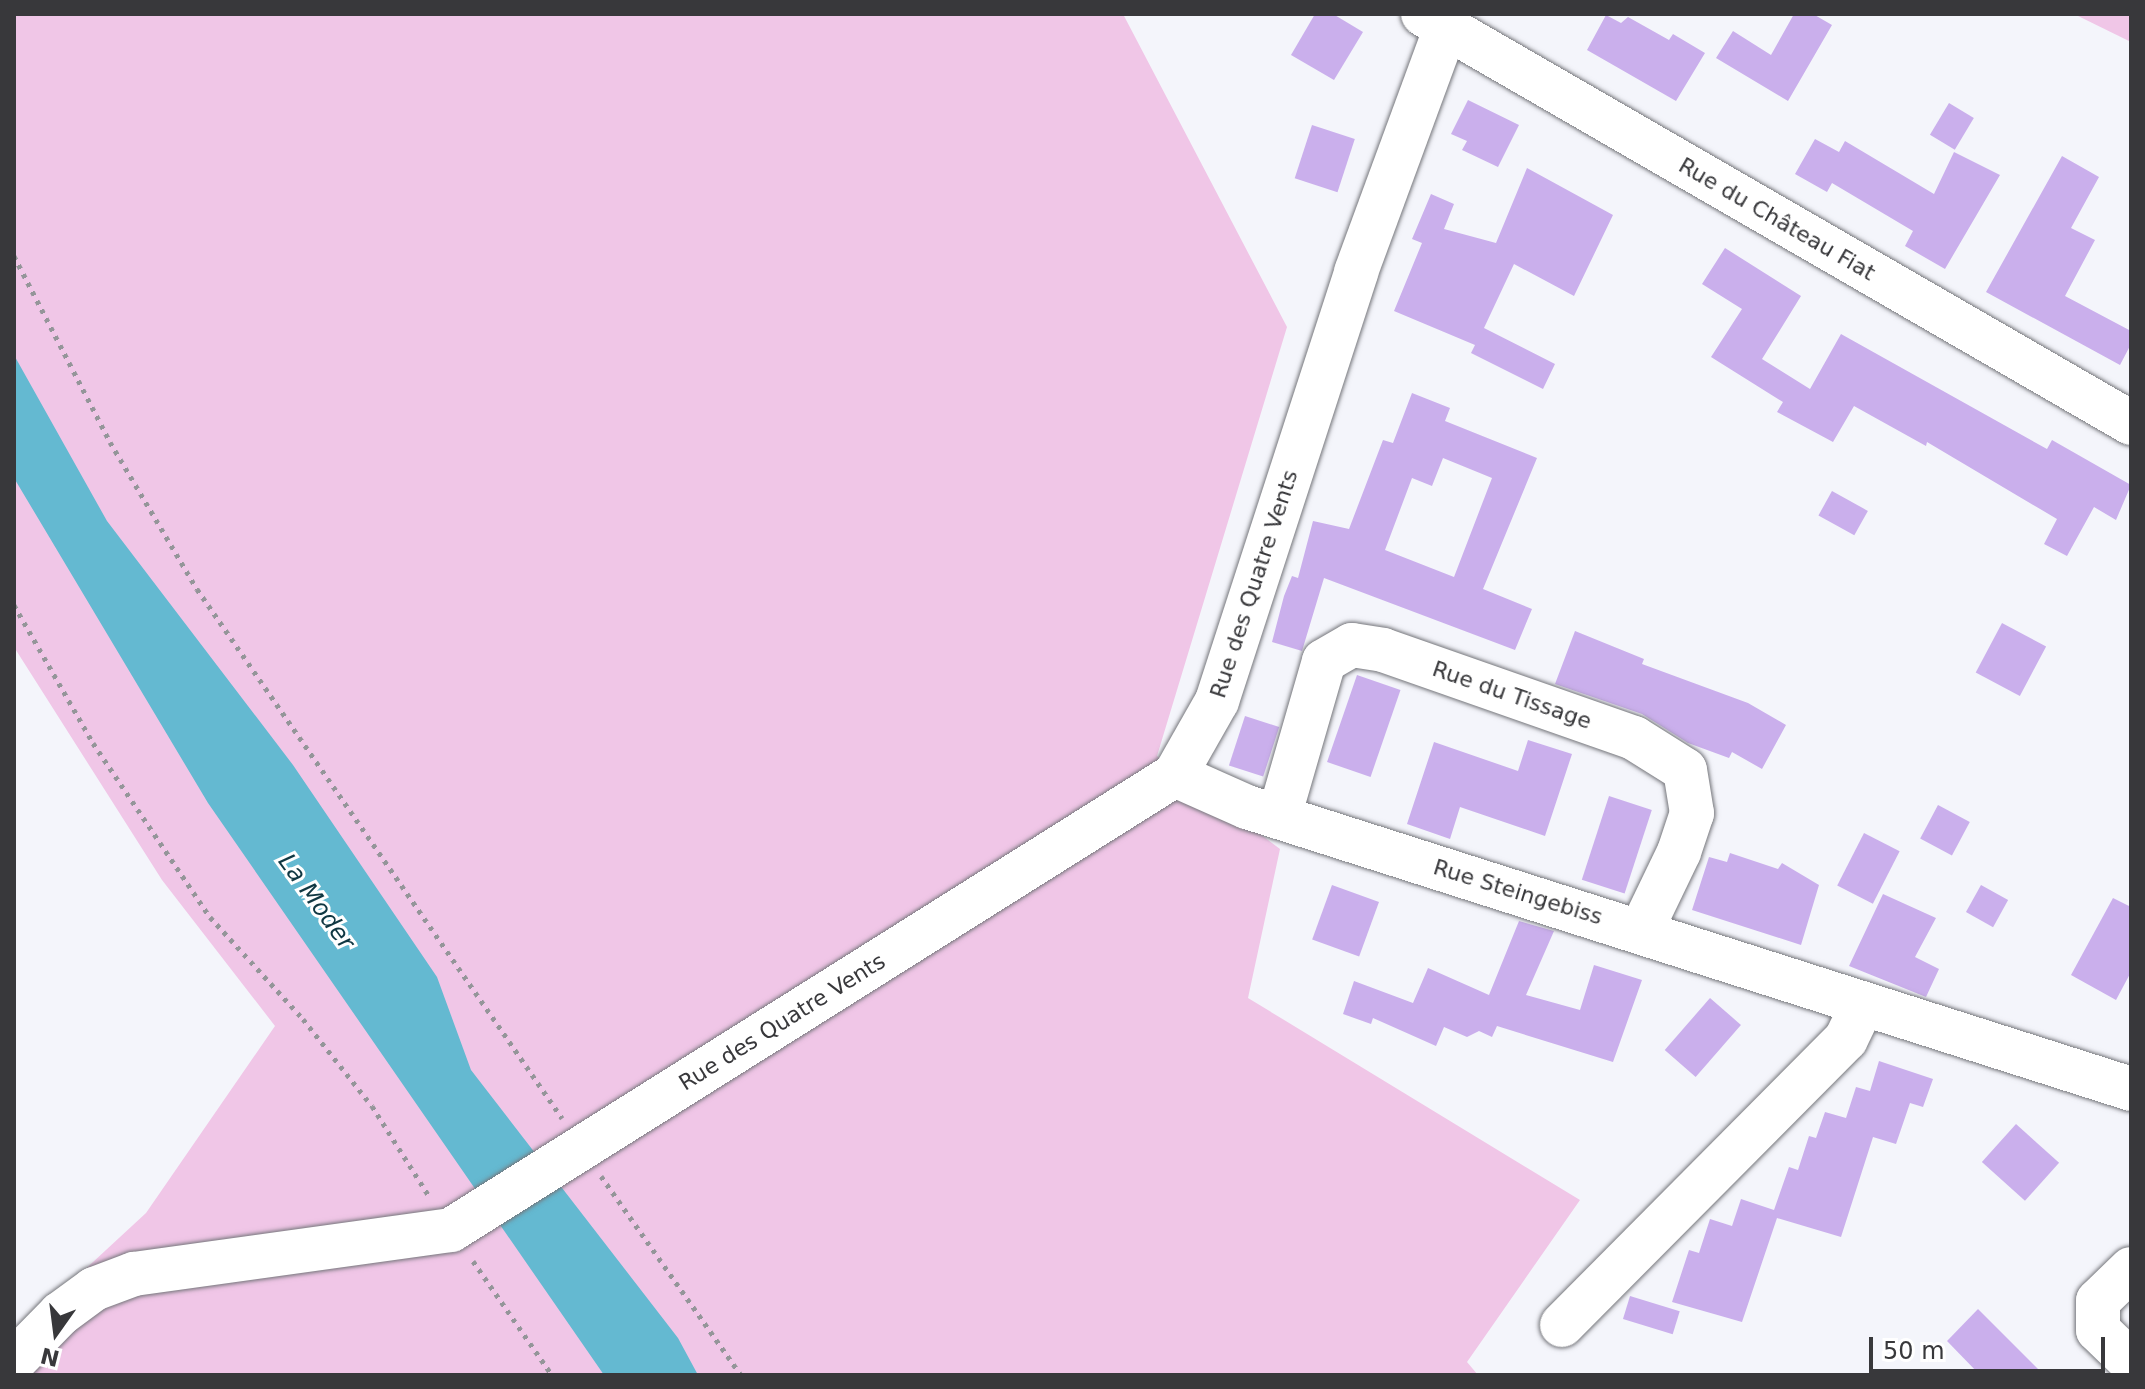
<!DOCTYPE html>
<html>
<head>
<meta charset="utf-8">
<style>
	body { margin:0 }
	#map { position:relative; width:2145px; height:1389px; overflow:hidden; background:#f4f5fb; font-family:"DejaVu Sans",sans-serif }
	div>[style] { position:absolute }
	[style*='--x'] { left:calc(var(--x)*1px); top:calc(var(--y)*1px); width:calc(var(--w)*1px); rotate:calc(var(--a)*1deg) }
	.green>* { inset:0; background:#f0c6e7 }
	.water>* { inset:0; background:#64b9d1 }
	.building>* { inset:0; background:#caafec; transform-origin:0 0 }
	.path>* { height:5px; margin-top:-2.5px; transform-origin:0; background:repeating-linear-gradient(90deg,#949599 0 4px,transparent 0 10px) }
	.roads { filter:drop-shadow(0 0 2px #75767b) drop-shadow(0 0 2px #75767b) }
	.minor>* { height:44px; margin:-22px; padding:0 22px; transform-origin:22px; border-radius:22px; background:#fff }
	span { translate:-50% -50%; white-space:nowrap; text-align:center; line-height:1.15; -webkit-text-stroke:6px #fff; paint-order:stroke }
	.street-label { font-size:22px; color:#38383b }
	.water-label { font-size:24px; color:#0f3742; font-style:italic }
	.frame { position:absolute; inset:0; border:16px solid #38383b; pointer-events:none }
	.north { position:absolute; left:16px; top:1293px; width:80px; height:80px; -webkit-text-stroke:6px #fff; paint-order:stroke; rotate:194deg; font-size:22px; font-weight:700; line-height:32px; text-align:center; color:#38383b }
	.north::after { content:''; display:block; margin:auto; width:28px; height:36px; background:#38383b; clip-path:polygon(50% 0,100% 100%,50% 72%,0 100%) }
	.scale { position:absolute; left:1869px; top:1337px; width:236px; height:36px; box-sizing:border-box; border:4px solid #38383b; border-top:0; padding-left:10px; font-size:24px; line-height:28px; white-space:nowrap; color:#38383b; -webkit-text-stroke:6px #fff; paint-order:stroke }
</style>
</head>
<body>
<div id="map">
	<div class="green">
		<i style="clip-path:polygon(14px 14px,1123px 14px,1287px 327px,1157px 756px,1280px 849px,1248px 998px,1580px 1200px,1467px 1362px,1478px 1375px,14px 1375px,26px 1324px,146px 1213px,275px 1026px,162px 880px,14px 647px)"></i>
		<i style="clip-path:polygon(2074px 14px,2131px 14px,2131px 42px)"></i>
	</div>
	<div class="water">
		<i style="clip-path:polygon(14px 355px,107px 521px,293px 765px,437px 977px,471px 1070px,678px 1338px,698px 1375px,604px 1375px,208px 803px,14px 478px)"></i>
	</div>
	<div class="building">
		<i style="clip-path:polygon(1315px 14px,1333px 14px,1363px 32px,1334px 80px,1291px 55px)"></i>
		<i style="clip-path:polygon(1794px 14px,1813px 14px,1832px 25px,1788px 101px,1716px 58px,1733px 31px,1771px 55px)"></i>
		<i style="clip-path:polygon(1606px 15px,1621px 23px,1628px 17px,1669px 40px,1673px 34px,1705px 53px,1676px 101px,1587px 50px)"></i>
		<i style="clip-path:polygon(1468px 100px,1519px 125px,1498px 167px,1462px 150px,1467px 141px,1451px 134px)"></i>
		<i style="left:1949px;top:103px;width:29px;height:37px;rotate:31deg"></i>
		<i style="left:1312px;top:125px;width:45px;height:56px;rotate:18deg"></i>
		<i style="clip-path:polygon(1815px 139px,1839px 152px,1845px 141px,1934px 194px,1954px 152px,2000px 175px,1945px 269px,1905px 246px,1913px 231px,1832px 183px,1827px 192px,1795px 174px)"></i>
		<i style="clip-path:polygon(2062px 156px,2099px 177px,2071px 228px,2095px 240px,2065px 296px,2131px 331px,2131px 344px,2120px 365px,1986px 292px)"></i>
		<i style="clip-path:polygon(1527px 168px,1613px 215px,1574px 296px,1514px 264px,1484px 328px,1555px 364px,1543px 389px,1471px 353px,1475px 345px,1394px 311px,1422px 243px,1412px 239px,1431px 194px,1454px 204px,1444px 229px,1496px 243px)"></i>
		<i style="clip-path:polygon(1725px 248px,1801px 296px,1762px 359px,1810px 389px,1841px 334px,2047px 449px,2052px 440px,2131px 485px,2116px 520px,2094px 507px,2067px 556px,2044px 544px,2057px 519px,1927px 442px,1926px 446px,1854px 406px,1833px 442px,1777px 412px,1783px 402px,1711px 357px,1742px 309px,1702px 284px)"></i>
		<i style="clip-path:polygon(evenodd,1412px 393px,1450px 408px,1445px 421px,1537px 458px,1483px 589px,1532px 609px,1515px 650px,1324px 578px,1302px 651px,1272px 642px,1284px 596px,1292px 576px,1298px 578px,1313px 521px,1349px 529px,1383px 440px,1393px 443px,1412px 393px,1443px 458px,1492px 478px,1454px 577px,1385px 550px,1412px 478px,1432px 486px,1443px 458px)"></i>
		<i style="left:1832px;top:491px;width:41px;height:28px;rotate:29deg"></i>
		<i style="left:2002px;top:623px;width:50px;height:56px;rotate:28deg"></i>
		<i style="clip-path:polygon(1575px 631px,1644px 659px,1642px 664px,1748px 703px,1786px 725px,1762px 769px,1732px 752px,1729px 758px,1688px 743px,1642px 714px,1555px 684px)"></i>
		<i style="left:1357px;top:675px;width:46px;height:92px;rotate:19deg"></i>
		<i style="left:1245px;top:716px;width:36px;height:52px;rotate:18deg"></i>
		<i style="clip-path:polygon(1528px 740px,1572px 754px,1545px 836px,1460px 807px,1450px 839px,1407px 824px,1434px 742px,1518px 771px)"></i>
		<i style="left:1609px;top:796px;width:45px;height:88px;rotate:18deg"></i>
		<i style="left:1938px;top:805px;width:36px;height:38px;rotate:28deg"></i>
		<i style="left:1864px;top:833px;width:40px;height:59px;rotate:27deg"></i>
		<i style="clip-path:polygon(1730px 853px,1778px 869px,1782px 863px,1819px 885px,1801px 945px,1692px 910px,1709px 857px,1727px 862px)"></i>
		<i style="left:1332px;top:885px;width:50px;height:58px;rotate:20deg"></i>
		<i style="left:1981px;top:885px;width:31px;height:31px;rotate:29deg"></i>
		<i style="clip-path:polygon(1883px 894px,1936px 918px,1915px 957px,1939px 969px,1926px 997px,1849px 966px)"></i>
		<i style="clip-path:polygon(2113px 898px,2131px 907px,2131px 972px,2116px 1000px,2071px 975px)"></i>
		<i style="clip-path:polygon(1519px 921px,1554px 931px,1526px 995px,1580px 1010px,1594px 965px,1642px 980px,1613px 1062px,1497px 1026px,1492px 1037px,1479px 1031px,1467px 1037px,1444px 1027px,1436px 1046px,1373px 1018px,1371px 1024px,1343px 1014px,1354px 981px,1413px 1003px,1428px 968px,1489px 995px)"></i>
		<i style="left:1710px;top:998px;width:41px;height:69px;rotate:41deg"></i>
		<i style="clip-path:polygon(1879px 1061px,1933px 1079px,1923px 1107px,1910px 1103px,1896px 1144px,1873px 1137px,1841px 1237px,1777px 1218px,1742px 1322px,1672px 1302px,1689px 1250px,1699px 1253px,1710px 1219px,1732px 1226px,1741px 1199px,1774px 1210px,1789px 1167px,1798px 1170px,1809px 1136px,1816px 1138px,1825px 1112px,1846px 1118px,1856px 1087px,1870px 1091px)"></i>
		<i style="left:2016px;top:1124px;width:58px;height:51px;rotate:42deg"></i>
		<i style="left:1630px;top:1296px;width:52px;height:24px;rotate:17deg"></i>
		<i style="clip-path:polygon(1978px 1309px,2044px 1375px,1980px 1375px,1947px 1341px)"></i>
	</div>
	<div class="path">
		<i style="--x:14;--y:256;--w:209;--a:62.7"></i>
		<i style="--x:110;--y:442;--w:171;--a:59.4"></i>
		<i style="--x:197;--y:589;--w:643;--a:55.4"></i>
		<i style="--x:14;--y:605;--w:159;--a:60.2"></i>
		<i style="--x:93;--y:743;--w:210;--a:56.1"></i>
		<i style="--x:210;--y:917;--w:138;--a:47.6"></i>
		<i style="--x:303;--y:1019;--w:111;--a:51.6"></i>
		<i style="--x:372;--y:1106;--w:107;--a:57.7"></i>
		<i style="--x:601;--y:1176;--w:243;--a:54.9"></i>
		<i style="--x:473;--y:1261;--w:139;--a:55.3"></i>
	</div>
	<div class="roads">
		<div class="minor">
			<i style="--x:1423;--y:14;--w:818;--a:30.01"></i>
			<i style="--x:1175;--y:775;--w:79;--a:24"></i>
			<i style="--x:1247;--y:807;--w:928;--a:17.69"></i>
			<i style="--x:1279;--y:817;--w:162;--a:-73.9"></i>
			<i style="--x:1324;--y:661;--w:32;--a:-30"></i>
			<i style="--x:1352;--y:645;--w:31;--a:9"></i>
			<i style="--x:1383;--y:650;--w:266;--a:19.3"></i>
			<i style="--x:1634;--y:738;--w:60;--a:32.1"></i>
			<i style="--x:1685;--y:770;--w:44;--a:80.8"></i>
			<i style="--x:1692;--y:813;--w:41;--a:108.4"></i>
			<i style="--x:1679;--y:852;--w:88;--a:115.7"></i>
			<i style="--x:2131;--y:1269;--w:46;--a:135.9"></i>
			<i style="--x:2098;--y:1301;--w:29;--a:90"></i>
			<i style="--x:2098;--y:1330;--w:46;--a:44.1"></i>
			<i style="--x:1562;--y:1325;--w:403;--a:-45.2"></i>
			<i style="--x:1846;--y:1039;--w:39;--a:-64"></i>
			<i style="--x:14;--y:1361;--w:66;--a:-45.6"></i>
			<i style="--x:60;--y:1314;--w:42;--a:-36.3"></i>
			<i style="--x:94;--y:1289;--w:43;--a:-20.6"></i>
			<i style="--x:134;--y:1274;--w:320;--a:-7.9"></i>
			<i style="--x:451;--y:1230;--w:855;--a:-32.15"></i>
			<i style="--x:1175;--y:775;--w:85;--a:-60.4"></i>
			<i style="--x:1217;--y:701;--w:451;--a:-72"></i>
			<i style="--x:1356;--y:272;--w:260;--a:-69.8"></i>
		</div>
	</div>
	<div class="street-label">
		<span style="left:1777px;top:219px;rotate:30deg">Rue du Château Fiat</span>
		<span style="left:1254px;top:584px;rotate:-72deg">Rue des Quatre Vents</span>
		<span style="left:1512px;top:695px;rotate:19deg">Rue du Tissage</span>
		<span style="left:1518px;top:892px;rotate:17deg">Rue Steingebiss</span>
		<span style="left:782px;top:1022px;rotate:-32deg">Rue des Quatre Vents</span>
	</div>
	<div class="water-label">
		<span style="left:316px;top:902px;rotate:54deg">La Moder</span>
	</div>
	<div class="frame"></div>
	<div class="north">N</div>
	<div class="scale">50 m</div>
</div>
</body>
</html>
